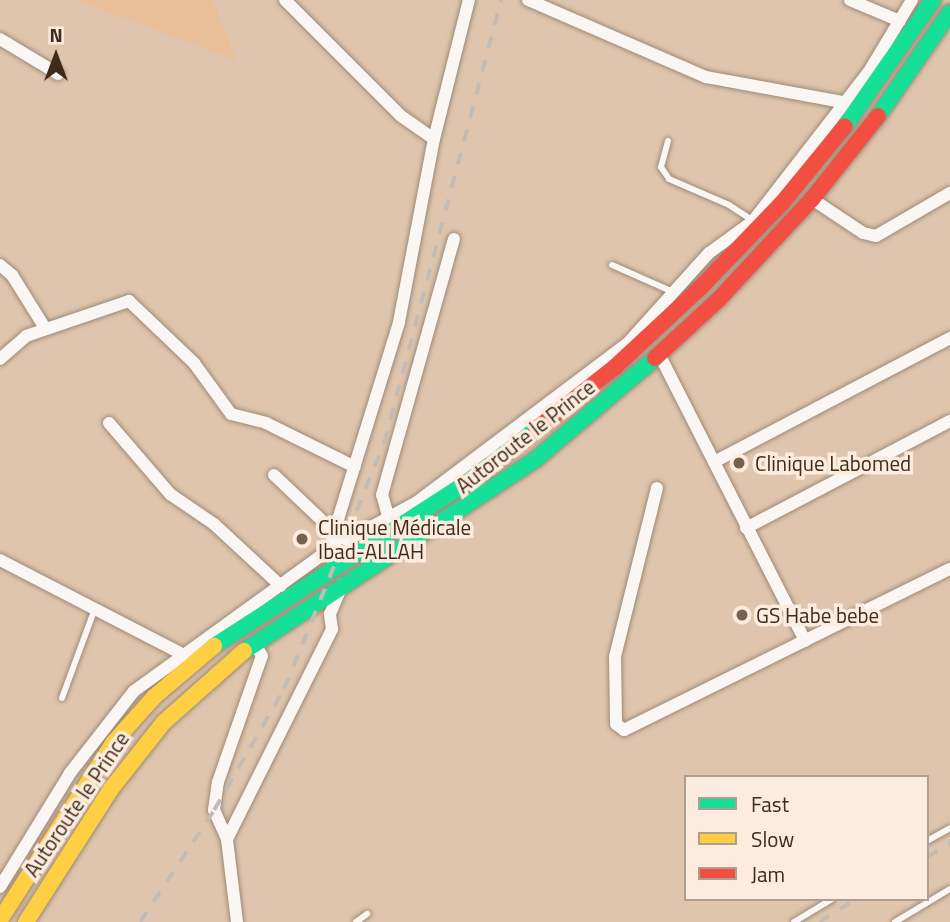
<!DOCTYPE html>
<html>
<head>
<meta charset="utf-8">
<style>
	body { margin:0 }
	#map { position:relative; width:950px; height:922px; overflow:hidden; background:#dfc5ad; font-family:"Titillium Web",sans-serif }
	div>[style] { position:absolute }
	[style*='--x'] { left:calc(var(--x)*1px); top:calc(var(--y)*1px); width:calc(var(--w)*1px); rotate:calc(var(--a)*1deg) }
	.built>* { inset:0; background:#e8bf98 }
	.roads { filter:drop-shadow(0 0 2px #9e8a77) drop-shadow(0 0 2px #9e8a77) }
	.lane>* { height:6px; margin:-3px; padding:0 3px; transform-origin:3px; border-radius:3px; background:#faf6f3 }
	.street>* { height:12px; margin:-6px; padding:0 6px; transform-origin:6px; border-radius:6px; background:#faf6f3 }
	.fast>* { height:16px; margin:-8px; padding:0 8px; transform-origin:8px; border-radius:8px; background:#16e098 }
	.slow>* { height:16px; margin:-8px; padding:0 8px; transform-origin:8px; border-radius:8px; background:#ffcf43 }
	.jam>* { height:16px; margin:-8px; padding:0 8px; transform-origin:8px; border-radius:8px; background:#f24e42 }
	.rail>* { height:3.5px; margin-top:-1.75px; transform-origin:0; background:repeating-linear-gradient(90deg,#c3bcb6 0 12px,transparent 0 24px) }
	.dots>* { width:19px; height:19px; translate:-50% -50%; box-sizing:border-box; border:4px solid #fcecdf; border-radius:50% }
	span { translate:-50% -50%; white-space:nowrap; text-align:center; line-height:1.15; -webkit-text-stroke:7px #fcecdf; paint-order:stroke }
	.street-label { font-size:21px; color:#3e2b19 }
	.poi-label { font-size:21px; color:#3e2b19 }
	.left { translate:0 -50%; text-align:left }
	.legend { position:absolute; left:684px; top:775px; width:245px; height:126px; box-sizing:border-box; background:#fcecdf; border:2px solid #b09f90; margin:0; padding:9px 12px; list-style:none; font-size:21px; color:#3e2b19 }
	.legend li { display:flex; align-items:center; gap:14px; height:35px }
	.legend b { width:35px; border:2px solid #b09f90 }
	.north { position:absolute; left:21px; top:21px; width:70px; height:70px; -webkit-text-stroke:5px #fcecdf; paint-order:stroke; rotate:0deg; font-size:19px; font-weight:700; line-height:28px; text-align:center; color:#3e2b19 }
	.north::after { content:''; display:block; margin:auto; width:24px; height:32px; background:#3e2b19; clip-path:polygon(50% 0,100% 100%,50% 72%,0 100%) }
</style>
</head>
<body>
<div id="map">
	<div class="built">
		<i style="clip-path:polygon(77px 0,213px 0,236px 60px,235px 60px)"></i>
	</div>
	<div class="roads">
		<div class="lane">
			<i style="--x:668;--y:141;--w:27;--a:105"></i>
			<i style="--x:661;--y:167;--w:14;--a:56"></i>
			<i style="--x:669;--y:179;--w:65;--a:23.4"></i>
			<i style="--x:729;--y:205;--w:27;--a:33"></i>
			<i style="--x:612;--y:265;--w:67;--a:23.9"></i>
			<i style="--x:62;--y:698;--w:93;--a:-69.8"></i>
			<i style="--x:927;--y:841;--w:26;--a:-29"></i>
			<i style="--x:356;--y:922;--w:14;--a:-36"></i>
			<i style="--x:794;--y:922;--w:44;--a:-31.2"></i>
			<i style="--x:895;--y:922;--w:64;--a:-31"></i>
		</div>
		<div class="street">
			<i style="--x:285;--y:0;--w:164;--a:45"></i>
			<i style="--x:401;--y:116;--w:40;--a:34.9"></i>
			<i style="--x:528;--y:0;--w:194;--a:23.4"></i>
			<i style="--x:706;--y:77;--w:138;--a:10.4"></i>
			<i style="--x:850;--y:0;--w:54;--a:22.8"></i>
			<i style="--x:0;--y:39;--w:68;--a:31.1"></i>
			<i style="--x:812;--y:199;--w:61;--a:33.7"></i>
			<i style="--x:863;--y:233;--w:13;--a:13"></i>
			<i style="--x:876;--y:236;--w:86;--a:-30.2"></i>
			<i style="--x:0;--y:265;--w:16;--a:40"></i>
			<i style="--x:12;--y:275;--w:62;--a:58.1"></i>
			<i style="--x:659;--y:354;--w:322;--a:63"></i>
			<i style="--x:0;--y:359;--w:35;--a:-41"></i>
			<i style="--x:26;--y:336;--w:109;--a:-18.8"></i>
			<i style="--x:129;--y:301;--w:90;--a:43.6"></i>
			<i style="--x:194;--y:363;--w:63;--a:54"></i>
			<i style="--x:231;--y:414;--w:36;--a:14"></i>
			<i style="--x:266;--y:423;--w:99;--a:26.3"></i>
			<i style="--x:109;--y:423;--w:94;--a:49.3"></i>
			<i style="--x:170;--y:494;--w:53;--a:34.3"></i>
			<i style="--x:214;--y:524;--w:91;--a:42.8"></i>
			<i style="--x:714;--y:462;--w:267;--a:-27.7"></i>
			<i style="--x:274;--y:475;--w:83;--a:43.5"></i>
			<i style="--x:657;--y:488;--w:174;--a:104"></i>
			<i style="--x:615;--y:657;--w:67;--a:89.1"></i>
			<i style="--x:616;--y:724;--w:10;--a:37"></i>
			<i style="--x:624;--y:730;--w:364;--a:-26.3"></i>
			<i style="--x:389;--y:519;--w:25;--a:-106"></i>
			<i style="--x:382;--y:495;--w:266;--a:-74.3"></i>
			<i style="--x:746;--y:528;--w:230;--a:-27.7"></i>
			<i style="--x:327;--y:555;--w:244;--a:-72.8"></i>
			<i style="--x:399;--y:322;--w:186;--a:-79.2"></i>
			<i style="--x:434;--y:139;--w:143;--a:-75.9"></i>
			<i style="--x:0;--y:560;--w:209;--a:27.3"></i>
			<i style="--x:227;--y:839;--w:235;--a:-63.4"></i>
			<i style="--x:332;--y:629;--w:15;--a:-98"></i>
			<i style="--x:330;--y:614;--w:33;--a:-67"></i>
			<i style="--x:0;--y:887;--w:134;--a:-58.4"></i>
			<i style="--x:70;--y:773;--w:104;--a:-52"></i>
			<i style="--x:134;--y:691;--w:241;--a:-35.9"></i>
			<i style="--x:329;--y:550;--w:100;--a:-28.6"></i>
			<i style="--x:417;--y:502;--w:263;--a:-37"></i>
			<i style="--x:627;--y:344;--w:122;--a:-48"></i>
			<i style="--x:709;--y:253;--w:54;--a:-36"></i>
			<i style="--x:753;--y:221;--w:187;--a:-52.2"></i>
			<i style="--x:868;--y:73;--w:85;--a:-58.9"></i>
			<i style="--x:237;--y:922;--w:84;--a:-96.9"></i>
			<i style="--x:227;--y:839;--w:32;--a:-114"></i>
			<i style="--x:214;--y:810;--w:28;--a:-82"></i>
			<i style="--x:218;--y:782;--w:133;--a:-70.8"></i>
			<i style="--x:262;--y:656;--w:16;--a:-120"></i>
		</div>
		<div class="fast">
			<i style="--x:878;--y:116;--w:126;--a:-55.3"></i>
			<i style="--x:845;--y:126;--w:154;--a:-55.1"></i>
			<i style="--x:214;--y:646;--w:306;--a:-32.9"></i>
			<i style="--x:471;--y:480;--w:83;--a:-38.1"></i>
			<i style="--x:244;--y:651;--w:349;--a:-33.3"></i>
			<i style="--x:536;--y:459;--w:156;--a:-40.3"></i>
		</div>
		<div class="slow">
			<i style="--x:0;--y:920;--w:210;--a:-57.4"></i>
			<i style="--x:113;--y:743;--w:62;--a:-48.3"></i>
			<i style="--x:154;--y:697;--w:79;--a:-40.4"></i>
			<i style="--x:26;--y:922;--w:158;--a:-57.4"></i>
			<i style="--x:111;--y:789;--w:85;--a:-51.7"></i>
			<i style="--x:164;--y:722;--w:107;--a:-41.6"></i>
		</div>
		<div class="jam">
			<i style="--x:655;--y:358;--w:87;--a:-42.7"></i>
			<i style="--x:719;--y:299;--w:137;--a:-47.1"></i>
			<i style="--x:812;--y:199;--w:106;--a:-51.5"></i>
			<i style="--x:536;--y:429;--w:102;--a:-38.2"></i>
			<i style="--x:616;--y:366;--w:117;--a:-42.9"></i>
			<i style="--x:702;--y:286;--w:115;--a:-46.1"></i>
			<i style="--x:782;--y:203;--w:99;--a:-50.7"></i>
		</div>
	</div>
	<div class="rail">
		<i style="--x:927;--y:857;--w:27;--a:-31"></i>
		<i style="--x:140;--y:922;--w:134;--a:-56.5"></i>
		<i style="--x:214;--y:810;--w:140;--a:-60"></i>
		<i style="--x:284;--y:689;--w:266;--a:-67.9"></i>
		<i style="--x:384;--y:443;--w:458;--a:-75.2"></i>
		<i style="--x:819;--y:922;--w:44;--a:-31.9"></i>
	</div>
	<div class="dots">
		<i style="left:739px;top:463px;background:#76614d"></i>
		<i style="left:302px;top:539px;background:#76614d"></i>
		<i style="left:742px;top:615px;background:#76614d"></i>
	</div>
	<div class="street-label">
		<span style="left:525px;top:436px;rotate:-38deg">Autoroute le Prince</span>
		<span style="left:76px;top:804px;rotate:-56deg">Autoroute le Prince</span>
	</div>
	<div class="poi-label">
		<span class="left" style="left:755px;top:463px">Clinique Labomed</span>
		<span class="left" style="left:318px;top:539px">Clinique Médicale<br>Ibad-ALLAH</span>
		<span class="left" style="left:756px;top:615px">GS Habe bebe</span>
	</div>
	<ul class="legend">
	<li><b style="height:9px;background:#16e098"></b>Fast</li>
	<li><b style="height:9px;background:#ffcf43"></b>Slow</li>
	<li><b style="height:9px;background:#f24e42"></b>Jam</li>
	</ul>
	<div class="north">N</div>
</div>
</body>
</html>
